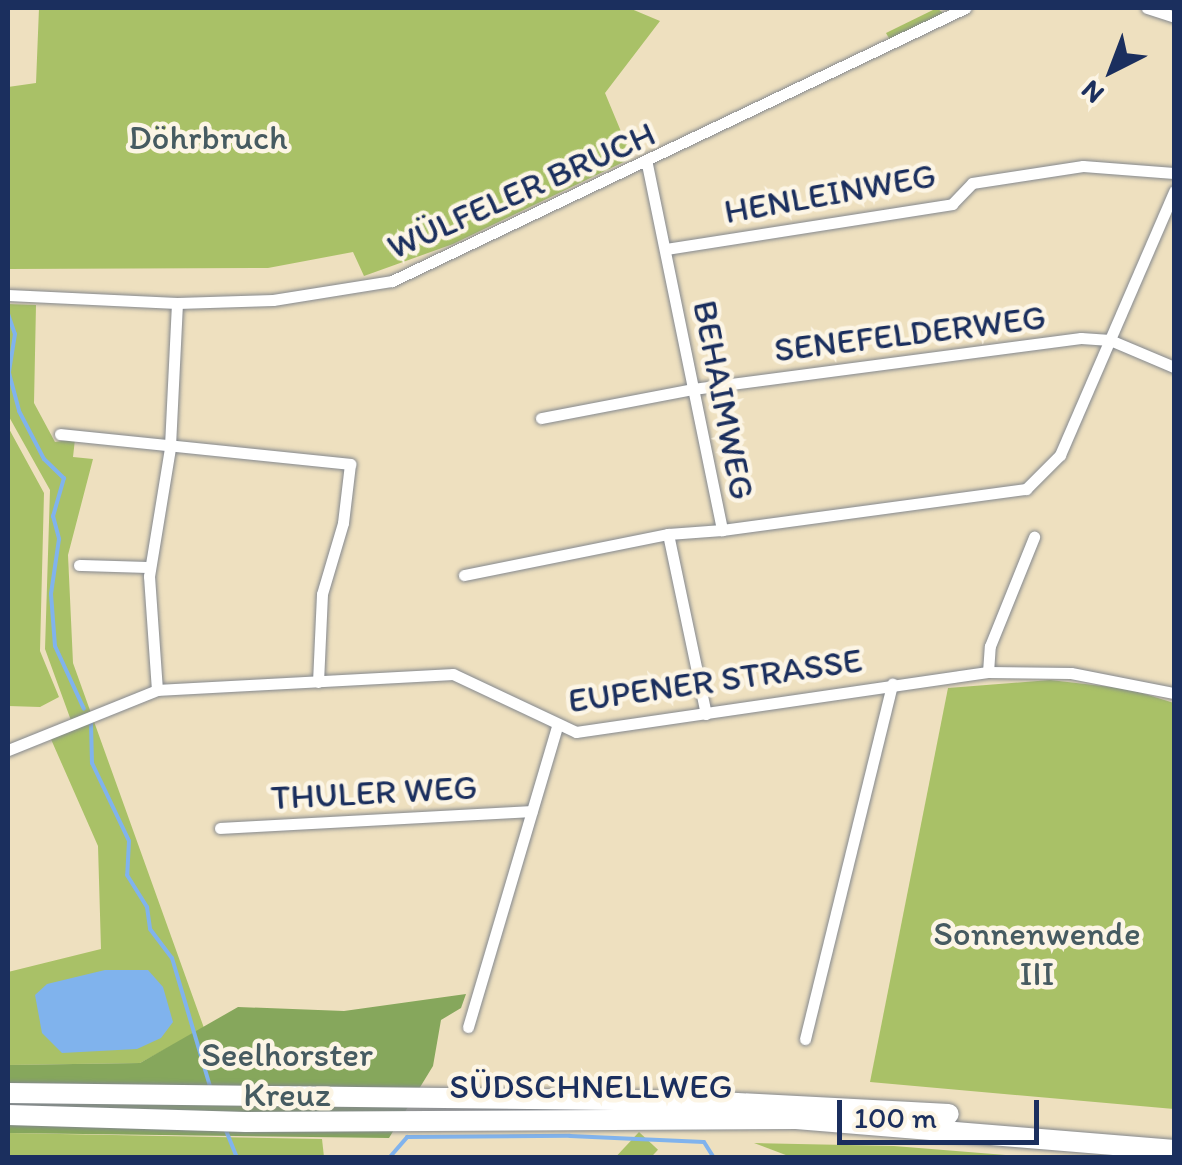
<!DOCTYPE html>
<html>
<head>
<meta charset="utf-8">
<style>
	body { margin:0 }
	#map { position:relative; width:1182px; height:1165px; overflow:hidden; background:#eee0bf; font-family:Itim,sans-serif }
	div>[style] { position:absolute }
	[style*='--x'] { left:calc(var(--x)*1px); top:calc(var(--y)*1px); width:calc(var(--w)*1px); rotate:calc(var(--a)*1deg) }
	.green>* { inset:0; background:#a9c167; transform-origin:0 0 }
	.forest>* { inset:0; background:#86a75c }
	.water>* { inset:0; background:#80b3ed }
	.stream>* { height:4px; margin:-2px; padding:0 2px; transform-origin:2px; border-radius:2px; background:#80b3ed }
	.roads { filter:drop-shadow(0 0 2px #84888e) drop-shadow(0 0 2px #84888e) }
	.minor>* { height:11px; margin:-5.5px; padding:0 5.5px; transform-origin:5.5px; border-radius:5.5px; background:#fff }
	.trunk>* { height:20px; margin:-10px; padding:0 10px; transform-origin:10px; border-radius:10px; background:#fff }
	span { translate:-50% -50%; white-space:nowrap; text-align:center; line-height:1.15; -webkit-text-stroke:9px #fcf5e5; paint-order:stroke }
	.park-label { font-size:35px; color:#465b61 }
	.street-label { font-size:35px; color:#1b2f5e }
	.frame { position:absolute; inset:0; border:10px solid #1b2f5e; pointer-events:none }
	.north { position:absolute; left:1062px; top:20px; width:100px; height:100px; -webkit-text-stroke:8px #fcf5e5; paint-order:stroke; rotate:222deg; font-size:28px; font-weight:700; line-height:40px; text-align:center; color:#1b2f5e }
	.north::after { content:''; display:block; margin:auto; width:35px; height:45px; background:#1b2f5e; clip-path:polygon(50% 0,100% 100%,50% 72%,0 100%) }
	.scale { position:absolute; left:837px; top:1100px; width:202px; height:45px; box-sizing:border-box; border:5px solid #1b2f5e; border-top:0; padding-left:12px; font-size:30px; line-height:35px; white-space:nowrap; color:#1b2f5e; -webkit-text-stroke:8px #fcf5e5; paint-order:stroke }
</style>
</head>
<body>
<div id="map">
	<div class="green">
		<i style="clip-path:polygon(39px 8px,629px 8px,660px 21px,605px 93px,632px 158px,453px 244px,364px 276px,353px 252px,268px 268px,8px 269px,8px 87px,36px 83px)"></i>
		<i style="clip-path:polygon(937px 8px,943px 13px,890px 40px,886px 33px)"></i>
		<i style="clip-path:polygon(8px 304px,36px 305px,34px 403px,55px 442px,75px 439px,73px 457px,93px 459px,68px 555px,73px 663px,204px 1028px,140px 1063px,8px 1065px,8px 972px,101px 949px,98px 846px,50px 737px,73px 726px,45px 649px,50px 490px,8px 415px)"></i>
		<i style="clip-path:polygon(8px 427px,44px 493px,40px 651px,59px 697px,40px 707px,8px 706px)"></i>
		<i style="clip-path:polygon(1050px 680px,1129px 689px,1174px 703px,1174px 1109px,870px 1082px,948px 688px)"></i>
		<i style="left:639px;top:1132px;width:26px;height:276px;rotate:43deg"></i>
		<i style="clip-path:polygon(8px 1133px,322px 1139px,324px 1157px,8px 1158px)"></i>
		<i style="clip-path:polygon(754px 1143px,894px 1146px,1030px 1157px,791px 1157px)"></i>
	</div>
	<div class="forest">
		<i style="clip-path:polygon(466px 994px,461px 1008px,441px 1020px,433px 1066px,389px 1138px,8px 1133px,8px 1065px,140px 1063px,238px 1007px,344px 1011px)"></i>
	</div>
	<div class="water">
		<i style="clip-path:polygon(105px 970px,148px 970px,163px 987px,173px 1022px,161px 1038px,137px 1049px,62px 1053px,42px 1033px,35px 995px,47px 984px)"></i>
	</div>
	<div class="stream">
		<i style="--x:8;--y:314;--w:21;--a:71"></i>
		<i style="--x:15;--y:334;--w:39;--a:99"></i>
		<i style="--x:9;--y:373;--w:39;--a:75"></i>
		<i style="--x:19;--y:411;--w:54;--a:62.5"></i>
		<i style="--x:44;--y:459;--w:28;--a:44"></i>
		<i style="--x:64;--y:478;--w:40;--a:106"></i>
		<i style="--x:53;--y:516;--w:24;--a:75"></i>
		<i style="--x:59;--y:539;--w:56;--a:98.3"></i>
		<i style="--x:51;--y:594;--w:52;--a:85.6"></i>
		<i style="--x:55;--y:646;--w:69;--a:65.3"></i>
		<i style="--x:91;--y:723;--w:40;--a:88.6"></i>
		<i style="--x:92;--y:763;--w:86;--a:64.6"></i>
		<i style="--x:129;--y:841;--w:34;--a:93"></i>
		<i style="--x:127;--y:875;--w:38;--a:58"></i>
		<i style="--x:147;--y:907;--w:22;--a:82"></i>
		<i style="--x:150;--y:929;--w:36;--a:53"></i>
		<i style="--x:172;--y:958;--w:134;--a:73.5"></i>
		<i style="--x:225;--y:1128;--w:32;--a:68"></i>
		<i style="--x:389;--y:1158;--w:28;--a:-49"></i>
		<i style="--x:407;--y:1137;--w:163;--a:-0.4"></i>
		<i style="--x:570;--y:1136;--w:134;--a:2.6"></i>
		<i style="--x:704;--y:1142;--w:19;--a:58"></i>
	</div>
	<div class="roads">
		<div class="minor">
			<i style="--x:1147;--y:8;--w:28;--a:18"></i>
			<i style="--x:647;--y:164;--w:374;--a:78.4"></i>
			<i style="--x:722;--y:530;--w:54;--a:175.8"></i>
			<i style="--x:668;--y:534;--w:184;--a:78.1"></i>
			<i style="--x:666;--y:249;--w:290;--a:-8.9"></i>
			<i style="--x:952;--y:204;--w:29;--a:-46"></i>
			<i style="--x:972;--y:183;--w:112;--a:-8.7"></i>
			<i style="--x:1083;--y:166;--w:91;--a:4.4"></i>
			<i style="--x:8;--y:295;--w:169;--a:2.7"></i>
			<i style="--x:177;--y:303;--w:96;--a:-1.8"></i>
			<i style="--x:273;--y:300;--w:121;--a:-9.1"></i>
			<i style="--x:392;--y:281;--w:635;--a:-25.47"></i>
			<i style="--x:177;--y:303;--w:145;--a:92.8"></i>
			<i style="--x:170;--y:448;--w:130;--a:99.3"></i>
			<i style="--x:149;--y:576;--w:114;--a:86"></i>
			<i style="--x:157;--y:690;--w:296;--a:-3.1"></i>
			<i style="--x:453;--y:674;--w:136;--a:25.2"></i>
			<i style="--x:576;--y:732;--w:416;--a:-8.3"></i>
			<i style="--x:988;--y:672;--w:83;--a:0.7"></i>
			<i style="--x:1071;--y:673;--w:105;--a:11"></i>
			<i style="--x:541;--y:418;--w:155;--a:-10.8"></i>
			<i style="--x:693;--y:389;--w:391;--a:-7.5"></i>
			<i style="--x:1081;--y:338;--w:29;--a:4"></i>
			<i style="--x:1110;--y:340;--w:69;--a:22.9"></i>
			<i style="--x:60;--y:434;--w:292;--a:5.9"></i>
			<i style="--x:350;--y:464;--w:59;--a:96.8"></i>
			<i style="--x:343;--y:523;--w:74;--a:106.5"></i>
			<i style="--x:322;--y:594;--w:88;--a:92.6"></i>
			<i style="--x:722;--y:530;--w:307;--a:-7.7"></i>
			<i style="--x:1026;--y:489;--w:48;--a:-45"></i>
			<i style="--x:1060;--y:455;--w:288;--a:-66.6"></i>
			<i style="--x:79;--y:565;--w:71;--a:1.6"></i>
			<i style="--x:464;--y:575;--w:208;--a:-11.4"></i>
			<i style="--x:988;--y:672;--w:26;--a:-86"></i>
			<i style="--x:990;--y:646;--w:118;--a:-68"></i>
			<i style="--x:8;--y:750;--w:161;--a:-21.9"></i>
			<i style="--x:220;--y:828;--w:312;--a:-3.1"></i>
			<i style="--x:468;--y:1027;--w:314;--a:-73.5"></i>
			<i style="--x:805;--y:1039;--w:366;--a:-76.2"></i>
		</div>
		<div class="trunk">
			<i style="--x:8;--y:1093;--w:693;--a:0.66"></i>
			<i style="--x:701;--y:1101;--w:248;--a:3"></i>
			<i style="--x:8;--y:1115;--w:238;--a:1.7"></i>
			<i style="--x:246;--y:1122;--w:551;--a:-0.31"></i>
			<i style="--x:797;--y:1119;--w:378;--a:4.7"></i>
		</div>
	</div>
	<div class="park-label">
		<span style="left:208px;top:137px">Döhrbruch</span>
		<span style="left:1037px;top:953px">Sonnenwende<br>III</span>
		<span style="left:287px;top:1074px">Seelhorster<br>Kreuz</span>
	</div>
	<div class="street-label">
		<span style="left:521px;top:190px;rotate:-24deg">WÜLFELER BRUCH</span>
		<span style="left:830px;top:193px;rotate:-10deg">HENLEINWEG</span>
		<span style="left:910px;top:333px;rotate:-7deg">SENEFELDERWEG</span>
		<span style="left:724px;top:400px;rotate:79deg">BEHAIMWEG</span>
		<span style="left:715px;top:680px;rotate:-8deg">EUPENER STRASSE</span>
		<span style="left:374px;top:792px;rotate:-3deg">THULER WEG</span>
		<span style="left:591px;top:1086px">SÜDSCHNELLWEG</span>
	</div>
	<div class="frame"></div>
	<div class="north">N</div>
	<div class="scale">100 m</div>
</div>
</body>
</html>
